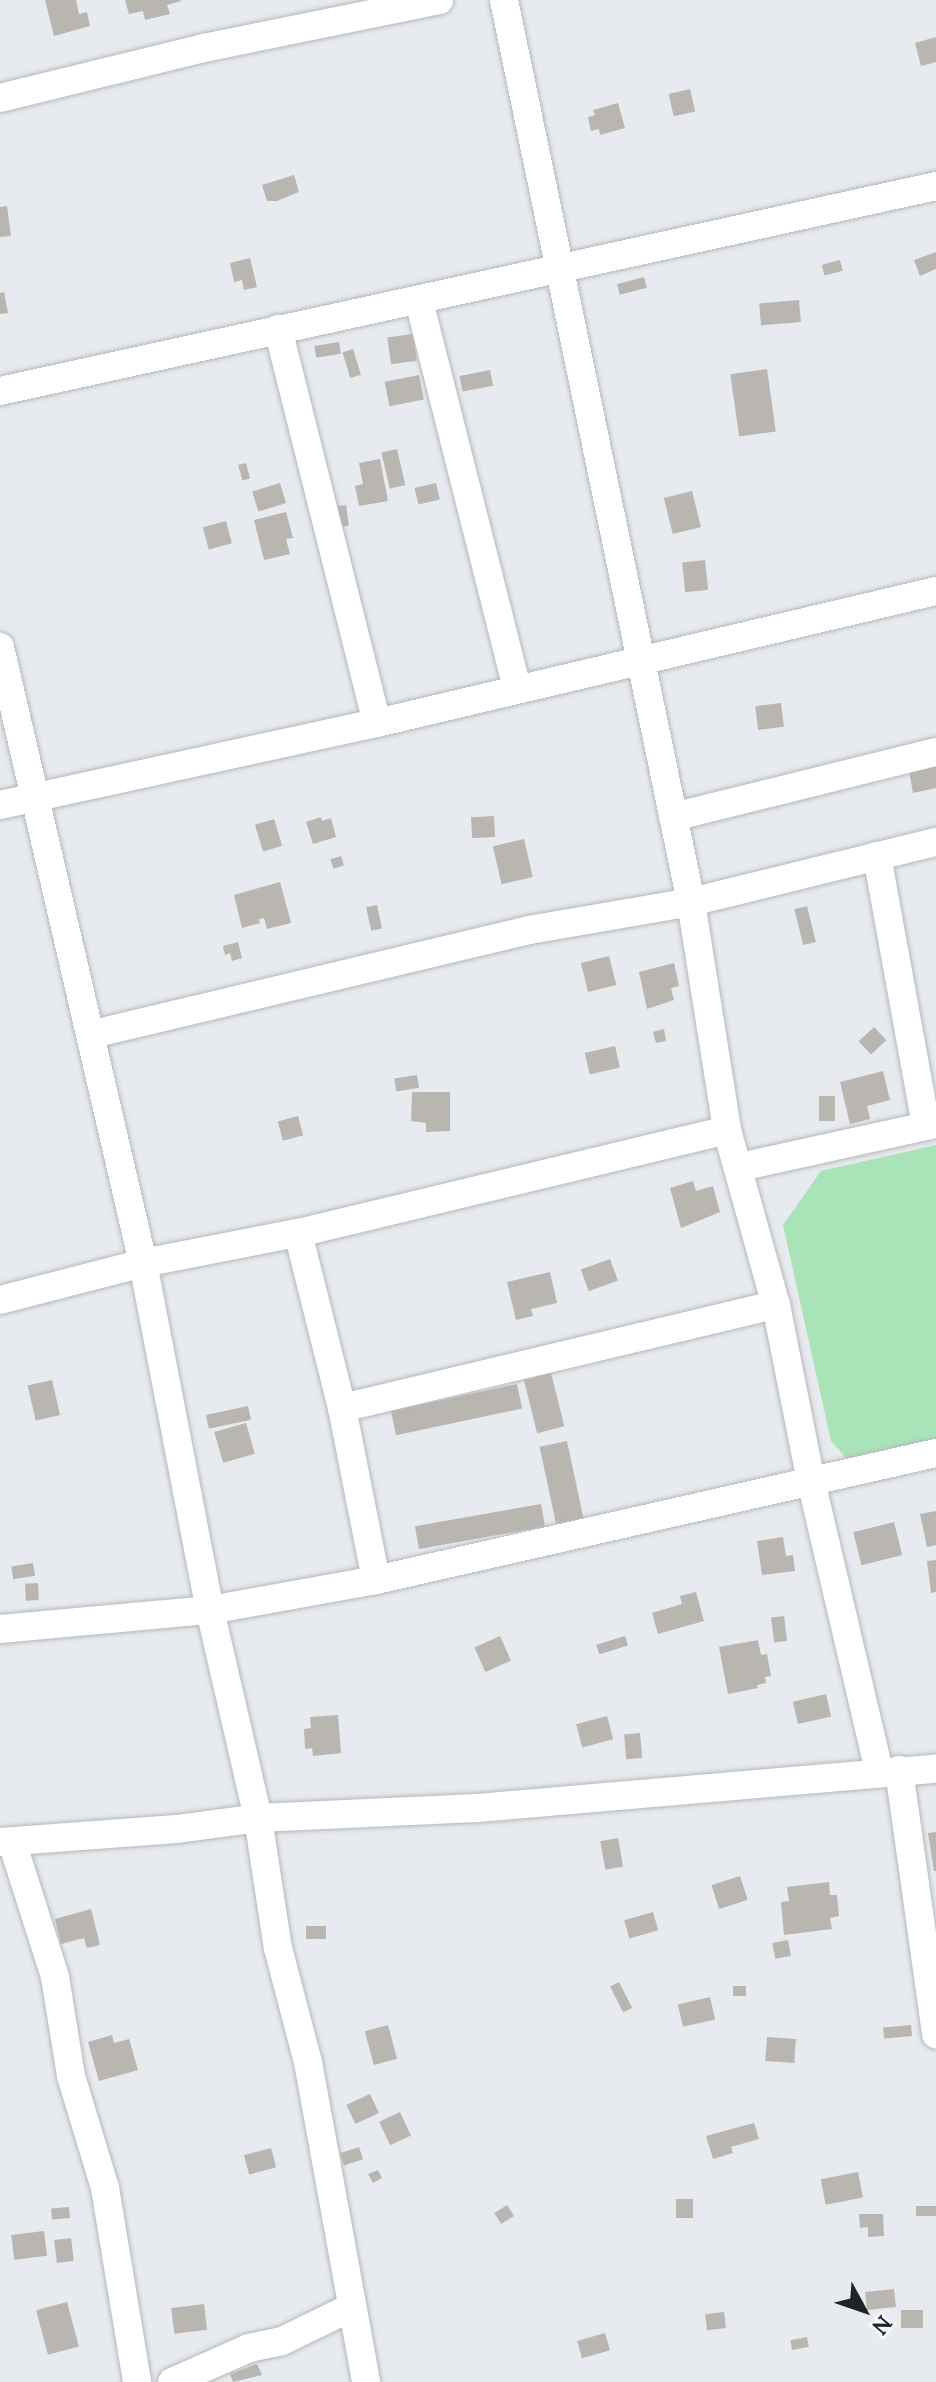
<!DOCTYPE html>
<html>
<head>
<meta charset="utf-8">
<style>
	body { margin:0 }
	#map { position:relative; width:936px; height:2382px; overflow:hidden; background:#e7eaef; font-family:Lora,serif }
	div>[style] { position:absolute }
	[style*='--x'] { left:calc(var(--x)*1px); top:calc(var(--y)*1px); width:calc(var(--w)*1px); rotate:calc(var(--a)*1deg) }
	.green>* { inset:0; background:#a8e4b7 }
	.building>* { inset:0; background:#b9b5b1; transform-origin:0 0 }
	.roads { filter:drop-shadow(0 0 2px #b5b8bc) drop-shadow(0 0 2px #b5b8bc) }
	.minor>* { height:28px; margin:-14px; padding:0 14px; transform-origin:14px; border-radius:14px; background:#fff }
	span { translate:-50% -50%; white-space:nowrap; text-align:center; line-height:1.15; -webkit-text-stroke:7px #f4f7fc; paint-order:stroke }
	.north { position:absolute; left:824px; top:2270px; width:80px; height:80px; -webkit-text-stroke:6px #f4f7fc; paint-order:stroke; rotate:130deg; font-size:22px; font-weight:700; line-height:32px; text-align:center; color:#202223 }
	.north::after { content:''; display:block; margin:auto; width:28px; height:36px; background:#202223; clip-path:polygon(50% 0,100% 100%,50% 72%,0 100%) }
</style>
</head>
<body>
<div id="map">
	<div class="green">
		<i style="clip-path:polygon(936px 1145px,936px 1439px,848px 1460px,831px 1441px,783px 1225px,821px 1171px)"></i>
	</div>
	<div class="building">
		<i style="clip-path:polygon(45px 0,76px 0,79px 14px,87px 12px,90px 26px,54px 36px)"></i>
		<i style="clip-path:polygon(125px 0,180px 0,181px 1px,167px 5px,170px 14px,145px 20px,143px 11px,129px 14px)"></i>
		<i style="clip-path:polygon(936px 37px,936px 62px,921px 66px,915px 43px)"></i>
		<i style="left:690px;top:89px;width:23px;height:22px;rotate:77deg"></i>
		<i style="clip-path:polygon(618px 103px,625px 128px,600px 135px,599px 129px,591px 131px,588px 117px,595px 115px,593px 110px)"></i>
		<i style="clip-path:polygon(294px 175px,299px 192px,277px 201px,267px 201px,262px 185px)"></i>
		<i style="clip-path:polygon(7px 206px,11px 236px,0 237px,0 207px)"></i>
		<i style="clip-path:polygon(936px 252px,936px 269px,920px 276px,914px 260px)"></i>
		<i style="clip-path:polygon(250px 258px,257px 287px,244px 290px,242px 280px,234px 282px,230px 263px)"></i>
		<i style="left:840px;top:260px;width:11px;height:19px;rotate:75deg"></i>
		<i style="left:644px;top:277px;width:11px;height:28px;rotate:75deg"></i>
		<i style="clip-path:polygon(4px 292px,8px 313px,0 314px,0 293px)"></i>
		<i style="left:799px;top:300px;width:22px;height:40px;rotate:85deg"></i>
		<i style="left:413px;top:334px;width:27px;height:26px;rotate:82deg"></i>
		<i style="left:339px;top:342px;width:12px;height:25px;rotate:81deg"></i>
		<i style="left:353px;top:349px;width:27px;height:11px;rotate:73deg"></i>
		<i style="left:767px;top:369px;width:63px;height:37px;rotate:82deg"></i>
		<i style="left:490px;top:370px;width:16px;height:31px;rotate:79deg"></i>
		<i style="left:419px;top:375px;width:25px;height:35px;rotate:79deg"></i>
		<i style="left:397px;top:449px;width:37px;height:16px;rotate:77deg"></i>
		<i style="clip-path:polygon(380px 459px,388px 501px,359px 506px,355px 486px,363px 484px,359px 463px)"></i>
		<i style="left:246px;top:463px;width:16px;height:8px;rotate:75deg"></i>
		<i style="left:280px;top:483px;width:21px;height:29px;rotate:73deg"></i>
		<i style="left:436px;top:483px;width:17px;height:22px;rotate:77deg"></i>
		<i style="left:692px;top:491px;width:37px;height:29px;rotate:76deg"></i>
		<i style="left:346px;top:505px;width:21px;height:13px;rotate:82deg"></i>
		<i style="clip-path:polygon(286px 512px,293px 538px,286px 539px,290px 554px,264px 560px,254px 520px)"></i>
		<i style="left:226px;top:521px;width:23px;height:24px;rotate:75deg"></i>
		<i style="left:705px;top:560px;width:30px;height:23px;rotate:84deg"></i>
		<i style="left:781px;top:703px;width:24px;height:26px;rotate:83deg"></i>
		<i style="clip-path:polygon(936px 765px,936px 788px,913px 793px,909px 770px)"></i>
		<i style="left:494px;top:816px;width:21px;height:23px;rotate:87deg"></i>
		<i style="clip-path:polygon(321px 817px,322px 821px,331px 818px,336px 837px,313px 844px,306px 822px)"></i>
		<i style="left:274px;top:819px;width:28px;height:20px;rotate:73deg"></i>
		<i style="left:524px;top:839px;width:39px;height:32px;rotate:77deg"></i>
		<i style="left:341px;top:856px;width:10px;height:11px;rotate:73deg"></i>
		<i style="clip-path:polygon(280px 882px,291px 923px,267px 929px,264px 918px,259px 919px,260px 923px,242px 928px,234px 895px)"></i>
		<i style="left:377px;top:905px;width:24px;height:11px;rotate:78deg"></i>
		<i style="left:807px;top:906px;width:37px;height:13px;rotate:76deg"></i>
		<i style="clip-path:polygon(238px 942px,242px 958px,232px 961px,230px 953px,225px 955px,223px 946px)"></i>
		<i style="left:609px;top:956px;width:30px;height:29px;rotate:76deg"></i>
		<i style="clip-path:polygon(674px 963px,679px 986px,671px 988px,674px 1000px,647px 1009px,639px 972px)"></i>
		<i style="left:874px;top:1027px;width:18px;height:21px;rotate:47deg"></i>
		<i style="clip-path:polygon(664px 1029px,666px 1041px,656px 1043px,653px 1032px)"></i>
		<i style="left:615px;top:1046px;width:22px;height:31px;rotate:77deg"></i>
		<i style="clip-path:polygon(883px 1071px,890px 1100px,867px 1106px,870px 1119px,850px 1124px,840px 1082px)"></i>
		<i style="left:417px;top:1075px;width:13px;height:23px;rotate:81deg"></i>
		<i style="clip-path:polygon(412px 1092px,450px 1092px,450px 1131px,426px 1132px,426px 1123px,411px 1121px)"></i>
		<i style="left:835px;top:1096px;width:25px;height:16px;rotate:90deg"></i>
		<i style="left:298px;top:1116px;width:20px;height:21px;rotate:75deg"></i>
		<i style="clip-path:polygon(693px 1181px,696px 1191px,713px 1186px,720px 1212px,681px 1228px,670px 1188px)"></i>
		<i style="left:610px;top:1259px;width:23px;height:31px;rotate:70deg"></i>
		<i style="clip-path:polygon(550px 1272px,557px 1303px,531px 1309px,533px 1316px,516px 1320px,507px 1282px)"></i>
		<i style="left:551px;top:1373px;width:55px;height:28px;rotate:76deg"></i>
		<i style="left:52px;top:1380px;width:36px;height:25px;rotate:77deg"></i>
		<i style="left:517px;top:1384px;width:25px;height:129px;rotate:78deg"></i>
		<i style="left:248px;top:1406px;width:14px;height:43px;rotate:78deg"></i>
		<i style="left:246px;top:1423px;width:32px;height:33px;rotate:74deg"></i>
		<i style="left:567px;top:1441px;width:79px;height:28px;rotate:78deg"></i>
		<i style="left:541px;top:1504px;width:23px;height:128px;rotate:80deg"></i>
		<i style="clip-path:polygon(936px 1511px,936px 1545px,927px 1547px,920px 1514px)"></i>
		<i style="left:894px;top:1522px;width:34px;height:42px;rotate:76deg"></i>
		<i style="clip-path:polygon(783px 1537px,786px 1556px,793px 1555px,795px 1571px,762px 1575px,757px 1541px)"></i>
		<i style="clip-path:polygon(936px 1560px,936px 1592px,931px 1593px,927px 1561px)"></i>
		<i style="left:33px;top:1563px;width:13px;height:22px;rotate:81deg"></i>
		<i style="left:38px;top:1583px;width:17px;height:13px;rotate:87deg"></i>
		<i style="clip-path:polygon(696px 1592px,704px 1621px,658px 1634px,652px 1613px,682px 1604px,680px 1596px)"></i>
		<i style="left:784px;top:1616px;width:25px;height:13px;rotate:83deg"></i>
		<i style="left:500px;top:1636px;width:27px;height:28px;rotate:66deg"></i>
		<i style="left:625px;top:1636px;width:10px;height:30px;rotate:73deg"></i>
		<i style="clip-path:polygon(758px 1640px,761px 1655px,767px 1654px,771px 1676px,765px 1677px,766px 1683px,757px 1685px,758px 1688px,728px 1694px,719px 1647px)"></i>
		<i style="left:826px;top:1694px;width:23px;height:34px;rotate:77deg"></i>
		<i style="clip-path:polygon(338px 1715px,341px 1753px,313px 1756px,312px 1748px,305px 1749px,304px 1729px,311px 1728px,310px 1717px)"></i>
		<i style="left:607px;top:1716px;width:24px;height:32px;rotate:75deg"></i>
		<i style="left:640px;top:1733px;width:25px;height:16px;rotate:85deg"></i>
		<i style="clip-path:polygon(936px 1832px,936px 1871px,934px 1871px,928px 1833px)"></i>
		<i style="left:618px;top:1838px;width:29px;height:18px;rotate:80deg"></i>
		<i style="left:740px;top:1876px;width:25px;height:30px;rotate:72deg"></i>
		<i style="clip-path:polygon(829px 1882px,830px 1895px,837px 1895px,839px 1916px,830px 1918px,832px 1929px,784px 1935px,781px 1902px,789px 1901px,787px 1887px)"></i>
		<i style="clip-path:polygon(91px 1909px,100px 1945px,87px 1948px,84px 1938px,61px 1944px,55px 1919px)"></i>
		<i style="left:653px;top:1912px;width:19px;height:30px;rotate:74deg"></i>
		<i style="left:326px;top:1926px;width:13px;height:20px;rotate:90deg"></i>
		<i style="left:788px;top:1940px;width:16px;height:16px;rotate:79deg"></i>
		<i style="left:619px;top:1982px;width:29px;height:10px;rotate:63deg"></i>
		<i style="left:733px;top:1986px;width:13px;height:10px"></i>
		<i style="left:710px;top:1997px;width:23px;height:33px;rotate:77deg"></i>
		<i style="left:388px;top:2025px;width:35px;height:24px;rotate:75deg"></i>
		<i style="left:911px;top:2025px;width:11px;height:28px;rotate:85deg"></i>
		<i style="clip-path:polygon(112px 2035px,114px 2043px,129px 2039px,138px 2070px,99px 2081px,88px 2042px)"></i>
		<i style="left:767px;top:2037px;width:29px;height:24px;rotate:4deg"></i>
		<i style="left:370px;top:2094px;width:21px;height:26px;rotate:65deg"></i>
		<i style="left:400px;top:2112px;width:26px;height:23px;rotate:65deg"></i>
		<i style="clip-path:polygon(754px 2123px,759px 2139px,731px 2147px,733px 2153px,713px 2159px,706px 2136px)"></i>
		<i style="left:359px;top:2147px;width:13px;height:20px;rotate:72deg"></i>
		<i style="left:271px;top:2148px;width:20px;height:28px;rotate:75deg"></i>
		<i style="clip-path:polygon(378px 2170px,382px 2178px,373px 2183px,368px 2174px)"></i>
		<i style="left:858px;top:2172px;width:26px;height:38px;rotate:79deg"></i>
		<i style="left:676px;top:2199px;width:17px;height:19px"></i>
		<i style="left:507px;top:2205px;width:13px;height:15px;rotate:58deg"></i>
		<i style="left:916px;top:2206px;width:20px;height:10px"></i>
		<i style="left:69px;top:2207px;width:11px;height:18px;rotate:85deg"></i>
		<i style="clip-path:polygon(859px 2214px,883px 2214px,884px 2236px,868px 2237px,868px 2227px,860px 2228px)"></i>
		<i style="left:44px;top:2231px;width:25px;height:33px;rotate:83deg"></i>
		<i style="left:71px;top:2238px;width:23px;height:17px;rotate:83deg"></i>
		<i style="left:894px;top:2289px;width:18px;height:29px;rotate:84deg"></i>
		<i style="left:67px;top:2302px;width:46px;height:32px;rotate:75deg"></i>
		<i style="left:204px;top:2304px;width:26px;height:33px;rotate:83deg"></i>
		<i style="left:923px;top:2310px;width:18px;height:22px;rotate:90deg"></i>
		<i style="left:724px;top:2312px;width:16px;height:19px;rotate:83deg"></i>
		<i style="left:605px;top:2333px;width:18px;height:29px;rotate:74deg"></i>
		<i style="left:807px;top:2337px;width:10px;height:17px;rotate:79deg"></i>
		<i style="clip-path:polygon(257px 2364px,262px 2375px,233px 2382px,230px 2374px)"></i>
	</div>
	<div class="roads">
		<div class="minor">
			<i style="--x:504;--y:0;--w:921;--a:78.29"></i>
			<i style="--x:691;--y:902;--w:231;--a:81"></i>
			<i style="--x:727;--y:1130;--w:182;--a:74.4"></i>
			<i style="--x:776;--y:1305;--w:179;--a:78.8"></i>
			<i style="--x:811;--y:1481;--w:299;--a:76.8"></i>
			<i style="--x:0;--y:98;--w:210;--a:-13.8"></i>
			<i style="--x:204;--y:48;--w:240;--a:-11.5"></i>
			<i style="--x:419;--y:301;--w:399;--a:75.8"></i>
			<i style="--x:278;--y:329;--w:406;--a:75.9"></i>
			<i style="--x:0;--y:391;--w:958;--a:-12.35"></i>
			<i style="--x:0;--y:647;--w:632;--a:76.93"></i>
			<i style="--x:143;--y:1263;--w:353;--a:79.1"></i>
			<i style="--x:210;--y:1610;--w:213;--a:77"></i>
			<i style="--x:258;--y:1818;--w:132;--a:81.3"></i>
			<i style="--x:278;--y:1948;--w:118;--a:75.3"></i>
			<i style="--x:308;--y:2062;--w:325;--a:79.7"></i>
			<i style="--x:0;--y:805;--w:386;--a:-12.3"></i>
			<i style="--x:377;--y:723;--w:574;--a:-13.29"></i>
			<i style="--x:673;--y:817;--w:271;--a:-13.9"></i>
			<i style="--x:877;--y:856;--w:274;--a:79.7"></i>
			<i style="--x:93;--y:1034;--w:448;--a:-13.4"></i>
			<i style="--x:529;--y:930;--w:164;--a:-9.8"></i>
			<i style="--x:691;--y:902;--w:252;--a:-13.8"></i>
			<i style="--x:740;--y:1167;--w:201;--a:-12.4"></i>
			<i style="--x:298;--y:1233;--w:180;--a:75.9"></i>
			<i style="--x:342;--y:1408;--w:175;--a:78.8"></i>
			<i style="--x:0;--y:1300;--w:148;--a:-14.5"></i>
			<i style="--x:143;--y:1263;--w:158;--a:-11"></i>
			<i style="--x:298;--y:1233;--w:441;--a:-13.5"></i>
			<i style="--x:342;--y:1408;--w:446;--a:-13.4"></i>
			<i style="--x:0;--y:1629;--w:211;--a:-5.2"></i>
			<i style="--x:210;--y:1610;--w:169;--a:-10.2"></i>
			<i style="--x:376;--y:1580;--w:574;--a:-12.78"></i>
			<i style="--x:899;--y:1770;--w:267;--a:82"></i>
			<i style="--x:0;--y:1842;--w:177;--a:-4.2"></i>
			<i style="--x:177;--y:1829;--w:82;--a:-7.7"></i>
			<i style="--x:258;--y:1818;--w:219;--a:-2.6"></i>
			<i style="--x:477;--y:1808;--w:461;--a:-4.9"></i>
			<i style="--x:12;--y:1842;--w:142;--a:72.3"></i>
			<i style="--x:55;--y:1977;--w:100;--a:80.8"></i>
			<i style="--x:71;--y:2076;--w:117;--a:73.1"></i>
			<i style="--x:105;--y:2188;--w:197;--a:80.6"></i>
			<i style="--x:172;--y:2382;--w:84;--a:-23.8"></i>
			<i style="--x:249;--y:2348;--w:34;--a:-12"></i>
			<i style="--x:282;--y:2341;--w:78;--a:-25.9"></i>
		</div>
	</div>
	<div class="north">N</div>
</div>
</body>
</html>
